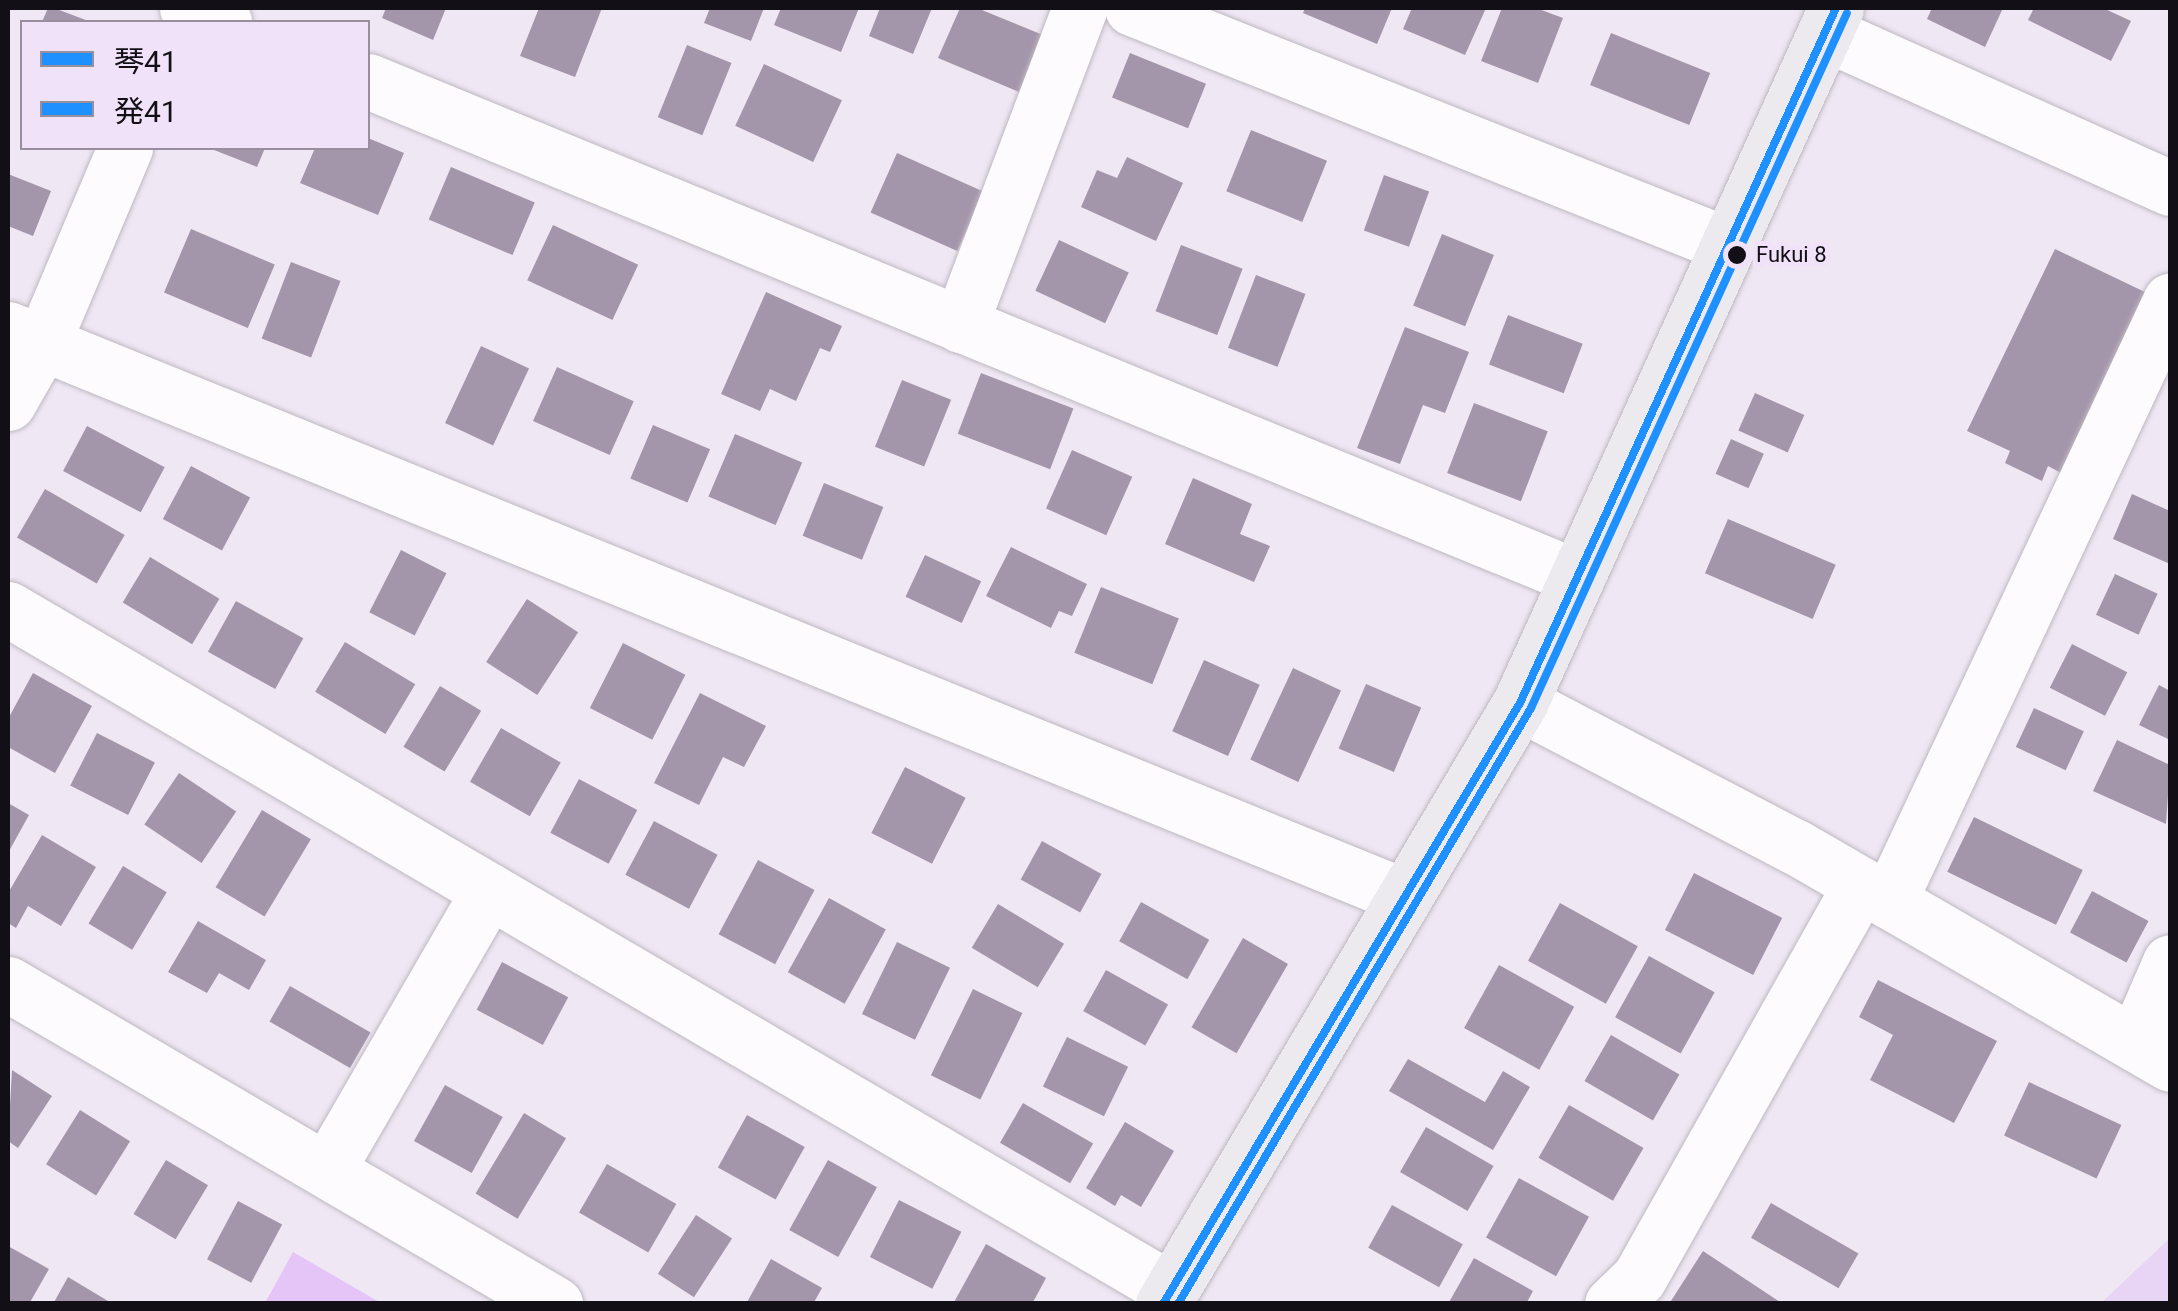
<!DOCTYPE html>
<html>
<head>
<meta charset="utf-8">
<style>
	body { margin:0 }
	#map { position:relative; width:2178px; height:1311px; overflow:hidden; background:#efe7f3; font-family:Roboto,"Noto Sans JP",sans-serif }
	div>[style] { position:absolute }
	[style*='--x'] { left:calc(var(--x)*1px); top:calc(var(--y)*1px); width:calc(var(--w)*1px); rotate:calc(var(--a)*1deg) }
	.green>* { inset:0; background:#e8d4f4 }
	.water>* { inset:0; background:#e5c4f7 }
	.building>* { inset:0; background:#a496aa; transform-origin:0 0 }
	.roads { filter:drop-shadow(0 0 2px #beb8c1) drop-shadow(0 0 2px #beb8c1) }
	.minor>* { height:55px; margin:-27.5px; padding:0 27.5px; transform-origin:27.5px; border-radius:27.5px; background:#fdfbfd }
	.major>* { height:55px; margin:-27.5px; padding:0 27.5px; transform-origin:27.5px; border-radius:27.5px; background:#edeaef }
	.bus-1>* { height:8px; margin:-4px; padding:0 4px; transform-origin:4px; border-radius:4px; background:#1e90ff }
	.bus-2>* { height:8px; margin:-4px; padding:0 4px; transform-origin:4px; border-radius:4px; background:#1e90ff }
	.dots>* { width:28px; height:28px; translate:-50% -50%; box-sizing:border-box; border:5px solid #f0e2f8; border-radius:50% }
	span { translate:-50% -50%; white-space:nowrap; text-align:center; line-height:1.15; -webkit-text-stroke:10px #f0e2f8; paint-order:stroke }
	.bus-label { font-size:22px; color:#130f16 }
	.left { translate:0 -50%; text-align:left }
	.frame { position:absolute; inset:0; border:10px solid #130f16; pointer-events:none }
	.legend { position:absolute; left:20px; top:20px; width:350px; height:130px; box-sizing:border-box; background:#f0e2f8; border:2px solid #988e9e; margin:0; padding:12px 18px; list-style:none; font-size:30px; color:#130f16 }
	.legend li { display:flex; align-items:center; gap:20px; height:50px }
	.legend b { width:50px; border:2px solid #988e9e }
</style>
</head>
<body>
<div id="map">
	<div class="green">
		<i style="clip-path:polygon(2170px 1238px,2170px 1303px,2101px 1303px)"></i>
	</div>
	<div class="water">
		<i style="clip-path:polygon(293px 1252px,381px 1303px,265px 1303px)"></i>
	</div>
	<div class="building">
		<i style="clip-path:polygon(48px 8px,54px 8px,91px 22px,42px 22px)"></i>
		<i style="clip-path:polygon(386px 8px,446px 8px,433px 40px,382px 18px)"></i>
		<i style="clip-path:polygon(539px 8px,602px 8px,575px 77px,520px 56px)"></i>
		<i style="clip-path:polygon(710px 8px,764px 8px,751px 41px,704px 23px)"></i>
		<i style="clip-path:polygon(781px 8px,859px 8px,841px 52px,774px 25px)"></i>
		<i style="clip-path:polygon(880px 8px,932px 8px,913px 54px,869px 36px)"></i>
		<i style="clip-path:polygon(960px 8px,977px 8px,1043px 35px,1019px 92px,938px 58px)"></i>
		<i style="clip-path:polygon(1305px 8px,1392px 8px,1377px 44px,1303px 13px)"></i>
		<i style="clip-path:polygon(1412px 8px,1486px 8px,1465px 55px,1403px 29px)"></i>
		<i style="clip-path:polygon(1502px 8px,1536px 8px,1563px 18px,1538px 83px,1481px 61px)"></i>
		<i style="clip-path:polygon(1932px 8px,2003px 8px,1985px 47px,1927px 19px)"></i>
		<i style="clip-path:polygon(2034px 8px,2103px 8px,2131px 21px,2111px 61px,2028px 20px)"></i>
		<i style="left:1611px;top:33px;width:107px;height:56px;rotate:22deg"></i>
		<i style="left:687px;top:45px;width:48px;height:78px;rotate:22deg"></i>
		<i style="left:1130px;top:53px;width:82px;height:48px;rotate:22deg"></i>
		<i style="left:764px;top:64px;width:86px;height:68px;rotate:25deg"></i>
		<i style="left:1251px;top:130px;width:82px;height:66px;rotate:22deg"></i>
		<i style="clip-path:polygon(368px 138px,404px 153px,378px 215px,300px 183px,315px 148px,368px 148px)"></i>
		<i style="clip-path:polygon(209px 148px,265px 148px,257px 167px)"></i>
		<i style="left:897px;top:153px;width:95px;height:65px;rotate:24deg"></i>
		<i style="clip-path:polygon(1127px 157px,1183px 183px,1156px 241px,1081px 207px,1097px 170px,1117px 178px)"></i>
		<i style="left:451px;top:167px;width:91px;height:57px;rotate:23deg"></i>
		<i style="clip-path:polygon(8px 174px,51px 191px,33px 236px,8px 226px)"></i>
		<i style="left:1384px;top:175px;width:48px;height:59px;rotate:20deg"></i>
		<i style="left:553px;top:225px;width:94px;height:61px;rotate:25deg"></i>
		<i style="left:191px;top:229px;width:91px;height:69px;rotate:23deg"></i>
		<i style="left:1442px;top:234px;width:56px;height:77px;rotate:22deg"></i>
		<i style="left:1059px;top:240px;width:77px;height:56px;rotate:25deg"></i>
		<i style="left:1181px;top:245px;width:66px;height:71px;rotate:21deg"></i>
		<i style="clip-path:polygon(2055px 249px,2147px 293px,2061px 473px,2048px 466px,2042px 481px,2005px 463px,2010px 451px,1967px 431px)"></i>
		<i style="left:291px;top:262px;width:53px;height:82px;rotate:21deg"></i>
		<i style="left:1256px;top:275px;width:53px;height:78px;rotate:21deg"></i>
		<i style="clip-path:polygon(766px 292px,842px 326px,830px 352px,820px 348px,796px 401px,770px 389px,760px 411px,721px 394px)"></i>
		<i style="left:1508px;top:315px;width:80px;height:53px;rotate:21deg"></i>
		<i style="clip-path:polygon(1405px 327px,1469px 352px,1445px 413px,1423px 405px,1400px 464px,1357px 448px)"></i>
		<i style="left:481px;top:346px;width:53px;height:85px;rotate:25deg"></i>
		<i style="left:557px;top:367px;width:84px;height:59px;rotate:24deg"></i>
		<i style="left:981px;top:373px;width:99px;height:65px;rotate:21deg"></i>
		<i style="left:902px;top:380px;width:53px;height:72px;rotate:22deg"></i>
		<i style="left:1755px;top:393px;width:54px;height:41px;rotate:24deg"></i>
		<i style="left:1474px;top:403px;width:79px;height:75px;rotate:21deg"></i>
		<i style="left:653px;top:425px;width:62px;height:58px;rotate:23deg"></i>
		<i style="left:87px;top:426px;width:88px;height:51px;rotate:28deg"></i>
		<i style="left:735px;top:434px;width:73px;height:68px;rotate:23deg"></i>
		<i style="left:1731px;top:439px;width:36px;height:38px;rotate:24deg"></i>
		<i style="left:1072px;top:450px;width:66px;height:64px;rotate:24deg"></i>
		<i style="left:191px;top:466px;width:67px;height:60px;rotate:28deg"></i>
		<i style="clip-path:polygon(1193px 478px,1252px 504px,1240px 534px,1270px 546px,1254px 582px,1165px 544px)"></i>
		<i style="left:824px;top:483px;width:64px;height:57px;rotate:22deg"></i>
		<i style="left:45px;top:489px;width:92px;height:56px;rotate:30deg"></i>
		<i style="clip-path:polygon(2132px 494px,2170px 511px,2170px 564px,2113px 539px)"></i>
		<i style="left:1728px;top:519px;width:117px;height:59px;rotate:23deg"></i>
		<i style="clip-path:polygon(1011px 547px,1087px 584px,1072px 616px,1059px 611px,1051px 628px,986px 596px)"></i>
		<i style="left:401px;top:550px;width:51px;height:70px;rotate:27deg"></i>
		<i style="left:925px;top:555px;width:62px;height:46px;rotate:25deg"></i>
		<i style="left:150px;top:557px;width:81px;height:53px;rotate:31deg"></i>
		<i style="left:2115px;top:574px;width:47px;height:45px;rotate:25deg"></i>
		<i style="left:1101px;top:587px;width:84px;height:71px;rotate:22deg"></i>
		<i style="left:527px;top:599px;width:61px;height:75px;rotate:33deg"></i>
		<i style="left:236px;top:601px;width:77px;height:58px;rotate:29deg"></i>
		<i style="left:345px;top:642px;width:82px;height:58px;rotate:31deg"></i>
		<i style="left:623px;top:643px;width:70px;height:73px;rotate:27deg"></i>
		<i style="left:2072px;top:644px;width:62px;height:49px;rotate:27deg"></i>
		<i style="left:1204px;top:660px;width:61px;height:78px;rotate:24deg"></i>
		<i style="left:1293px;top:668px;width:53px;height:101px;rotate:25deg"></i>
		<i style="clip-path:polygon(33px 673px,92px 706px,55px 773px,8px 747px,8px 719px)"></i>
		<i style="left:1366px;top:684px;width:60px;height:70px;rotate:23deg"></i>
		<i style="clip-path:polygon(2159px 685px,2170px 691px,2170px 740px,2139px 725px)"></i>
		<i style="left:440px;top:686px;width:48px;height:71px;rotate:31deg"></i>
		<i style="clip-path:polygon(700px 693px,766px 726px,744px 767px,723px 757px,699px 805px,654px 783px)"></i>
		<i style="left:2034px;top:708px;width:55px;height:43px;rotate:25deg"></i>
		<i style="left:501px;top:728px;width:69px;height:62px;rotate:30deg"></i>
		<i style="left:97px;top:733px;width:65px;height:59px;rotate:27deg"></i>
		<i style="clip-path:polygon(2117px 740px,2170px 765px,2166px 824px,2093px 791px)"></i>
		<i style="left:905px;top:767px;width:68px;height:74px;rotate:27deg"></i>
		<i style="left:179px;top:773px;width:69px;height:62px;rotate:34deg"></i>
		<i style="left:579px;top:779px;width:66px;height:61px;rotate:28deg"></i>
		<i style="clip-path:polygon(8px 803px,29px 815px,8px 853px)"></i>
		<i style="left:262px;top:810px;width:57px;height:90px;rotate:31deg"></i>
		<i style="left:1974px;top:817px;width:121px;height:61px;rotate:26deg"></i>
		<i style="left:654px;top:821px;width:72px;height:61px;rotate:28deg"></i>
		<i style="clip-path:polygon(42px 835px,96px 867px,61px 926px,28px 906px,16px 928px,8px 923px,8px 893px)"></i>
		<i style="left:1042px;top:841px;width:68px;height:44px;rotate:29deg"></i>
		<i style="left:758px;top:860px;width:64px;height:84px;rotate:28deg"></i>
		<i style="left:123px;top:866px;width:51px;height:67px;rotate:31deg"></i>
		<i style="left:1694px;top:873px;width:99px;height:64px;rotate:27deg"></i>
		<i style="left:2092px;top:891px;width:64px;height:47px;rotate:28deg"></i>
		<i style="left:829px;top:898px;width:65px;height:85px;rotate:29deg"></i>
		<i style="left:1141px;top:902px;width:78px;height:45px;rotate:29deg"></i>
		<i style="left:1560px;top:903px;width:89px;height:66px;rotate:29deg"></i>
		<i style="left:998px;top:904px;width:77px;height:51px;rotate:31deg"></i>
		<i style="clip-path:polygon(198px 921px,266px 960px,249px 990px,219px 973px,207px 993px,168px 972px)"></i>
		<i style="left:1243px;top:938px;width:52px;height:103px;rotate:30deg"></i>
		<i style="left:897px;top:942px;width:59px;height:80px;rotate:26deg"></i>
		<i style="left:1649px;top:956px;width:75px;height:70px;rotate:29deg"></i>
		<i style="left:502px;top:962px;width:75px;height:54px;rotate:28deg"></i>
		<i style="left:1499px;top:965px;width:86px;height:72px;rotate:29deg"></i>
		<i style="left:1106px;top:970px;width:71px;height:47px;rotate:29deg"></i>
		<i style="clip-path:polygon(1878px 980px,1997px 1041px,1954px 1123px,1870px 1080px,1893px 1035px,1859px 1017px)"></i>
		<i style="left:290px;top:986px;width:93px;height:41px;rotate:30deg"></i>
		<i style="left:973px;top:989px;width:55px;height:96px;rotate:26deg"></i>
		<i style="left:1611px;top:1035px;width:79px;height:53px;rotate:30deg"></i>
		<i style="left:1067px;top:1037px;width:68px;height:55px;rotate:26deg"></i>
		<i style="clip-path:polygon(1408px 1059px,1485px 1102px,1503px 1071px,1530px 1087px,1493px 1150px,1389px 1091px)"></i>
		<i style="clip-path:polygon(12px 1070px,52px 1096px,18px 1148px,8px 1141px)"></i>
		<i style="left:2029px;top:1082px;width:102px;height:59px;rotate:25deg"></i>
		<i style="left:445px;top:1085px;width:66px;height:64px;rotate:29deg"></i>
		<i style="left:1023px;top:1103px;width:81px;height:46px;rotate:30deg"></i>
		<i style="left:1569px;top:1105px;width:86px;height:61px;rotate:30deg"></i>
		<i style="left:80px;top:1110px;width:59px;height:64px;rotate:32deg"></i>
		<i style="left:524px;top:1113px;width:49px;height:94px;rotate:31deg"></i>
		<i style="left:747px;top:1115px;width:66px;height:60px;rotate:29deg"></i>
		<i style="clip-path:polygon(1125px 1122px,1174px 1151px,1141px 1207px,1121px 1195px,1115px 1206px,1086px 1188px)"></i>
		<i style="left:1426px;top:1127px;width:78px;height:52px;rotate:30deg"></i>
		<i style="left:166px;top:1160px;width:49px;height:63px;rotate:31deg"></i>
		<i style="left:828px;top:1160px;width:56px;height:80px;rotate:29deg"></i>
		<i style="left:607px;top:1164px;width:80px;height:56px;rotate:30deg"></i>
		<i style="left:1519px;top:1178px;width:80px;height:68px;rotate:29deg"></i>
		<i style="left:899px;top:1200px;width:70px;height:64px;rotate:27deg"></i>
		<i style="left:238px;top:1201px;width:50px;height:66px;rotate:28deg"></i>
		<i style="left:1771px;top:1203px;width:101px;height:40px;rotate:30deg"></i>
		<i style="left:1392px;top:1205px;width:81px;height:49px;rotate:29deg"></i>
		<i style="left:696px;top:1215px;width:43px;height:70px;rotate:33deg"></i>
		<i style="clip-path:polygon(986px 1244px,1046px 1278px,1032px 1304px,953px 1304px)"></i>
		<i style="clip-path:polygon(8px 1246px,49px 1269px,29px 1304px,8px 1302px)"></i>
		<i style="clip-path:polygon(1703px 1251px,1783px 1304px,1669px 1304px)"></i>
		<i style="clip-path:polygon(1474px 1258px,1533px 1291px,1526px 1304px,1448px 1304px)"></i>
		<i style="clip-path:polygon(771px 1259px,822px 1288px,813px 1304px,746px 1304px)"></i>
		<i style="clip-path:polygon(68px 1277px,113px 1304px,53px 1304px)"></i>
	</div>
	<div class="roads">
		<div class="minor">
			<i style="--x:187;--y:8;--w:40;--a:21"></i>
			<i style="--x:1132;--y:8;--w:641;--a:21.69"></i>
			<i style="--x:1825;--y:33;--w:378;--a:24.2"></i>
			<i style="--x:368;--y:81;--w:1307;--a:22.31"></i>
			<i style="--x:960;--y:325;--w:339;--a:-69.3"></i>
			<i style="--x:8;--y:329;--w:1507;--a:22.11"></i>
			<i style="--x:8;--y:403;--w:70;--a:-60.2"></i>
			<i style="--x:43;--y:342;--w:211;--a:-67.1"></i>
			<i style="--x:8;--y:609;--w:1348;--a:30.35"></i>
			<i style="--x:1520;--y:703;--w:311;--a:27.6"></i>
			<i style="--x:1796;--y:847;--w:432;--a:30.1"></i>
			<i style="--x:1889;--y:901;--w:663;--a:-64.9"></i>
			<i style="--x:8;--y:984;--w:634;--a:30.33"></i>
			<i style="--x:2135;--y:1043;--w:88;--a:-66.6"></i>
			<i style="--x:327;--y:1170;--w:323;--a:-59.9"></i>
			<i style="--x:1612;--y:1304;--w:37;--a:-44"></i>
			<i style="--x:1639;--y:1278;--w:451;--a:-60.6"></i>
		</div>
		<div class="major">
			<i style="--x:1163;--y:1304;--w:699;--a:-59.29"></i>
			<i style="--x:1520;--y:703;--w:763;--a:-65.55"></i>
		</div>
	</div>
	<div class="bus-1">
		<i style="--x:1163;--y:1304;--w:699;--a:-59.29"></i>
		<i style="--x:1520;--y:703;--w:763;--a:-65.55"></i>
	</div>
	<div class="bus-2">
		<i style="--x:1178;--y:1304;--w:693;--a:-59.36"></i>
		<i style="--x:1531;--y:708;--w:763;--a:-65.55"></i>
	</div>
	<div class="dots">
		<i style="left:1737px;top:255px;background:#130f16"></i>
	</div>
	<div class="bus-label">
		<span class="left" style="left:1756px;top:255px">Fukui 8</span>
	</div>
	<div class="frame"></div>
	<ul class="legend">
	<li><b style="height:12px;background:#1e90ff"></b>琴41</li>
	<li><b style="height:12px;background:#1e90ff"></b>発41</li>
	</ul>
</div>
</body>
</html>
